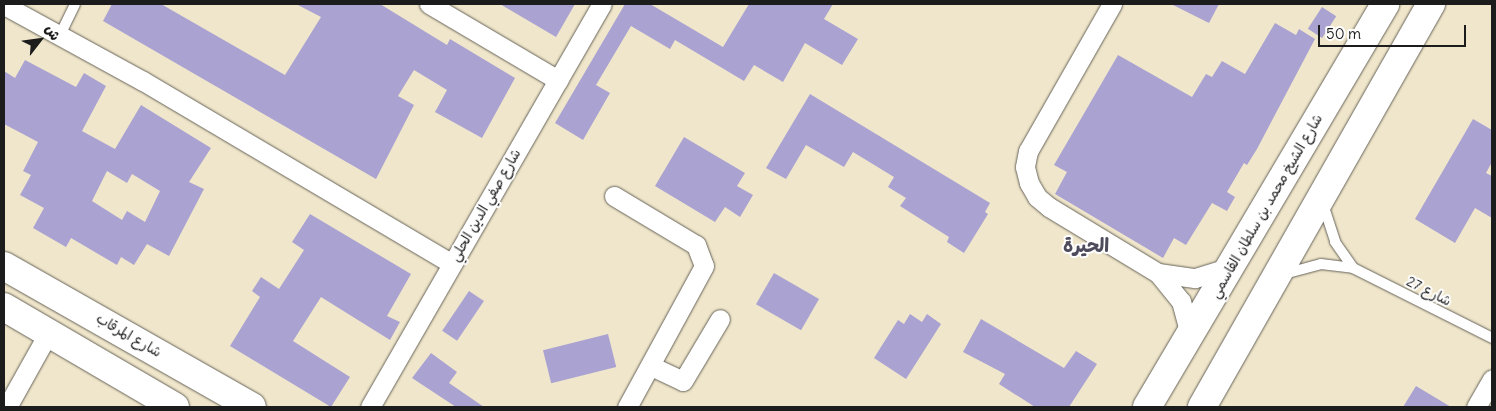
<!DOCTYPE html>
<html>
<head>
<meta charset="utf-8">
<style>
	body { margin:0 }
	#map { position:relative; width:1496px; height:411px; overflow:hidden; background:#f0e6cb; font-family:Delius,"Playpen Sans Arabic",sans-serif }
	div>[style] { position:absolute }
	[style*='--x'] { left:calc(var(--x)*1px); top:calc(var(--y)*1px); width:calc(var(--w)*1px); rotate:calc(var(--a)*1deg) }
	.building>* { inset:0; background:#aaa3d2; transform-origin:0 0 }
	.roads { filter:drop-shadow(0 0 1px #666359) drop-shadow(0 0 1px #666359) }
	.service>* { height:10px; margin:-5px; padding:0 5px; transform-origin:5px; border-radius:5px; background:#fff }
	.minor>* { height:19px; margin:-9.5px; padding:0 9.5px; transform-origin:9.5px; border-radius:9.5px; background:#fff }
	.secondary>* { height:28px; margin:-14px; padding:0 14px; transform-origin:14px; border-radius:14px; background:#fff }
	.primary>* { height:28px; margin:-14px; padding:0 14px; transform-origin:14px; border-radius:14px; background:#fff }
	span { translate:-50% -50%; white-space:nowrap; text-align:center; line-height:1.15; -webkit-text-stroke:4px #fff; paint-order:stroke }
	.street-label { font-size:14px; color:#1c1c1c }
	.district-label { font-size:19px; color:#4e4b5c; font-weight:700 }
	.frame { position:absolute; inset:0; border:5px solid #1c1c1c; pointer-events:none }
	.north { position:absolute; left:15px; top:15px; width:50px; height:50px; -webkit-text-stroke:4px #fff; paint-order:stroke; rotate:60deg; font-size:14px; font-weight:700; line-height:20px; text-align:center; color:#1c1c1c }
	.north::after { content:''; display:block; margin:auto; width:18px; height:22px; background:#1c1c1c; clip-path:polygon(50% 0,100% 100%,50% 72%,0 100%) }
	.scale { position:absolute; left:1318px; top:25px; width:148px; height:22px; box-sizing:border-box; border:2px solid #1c1c1c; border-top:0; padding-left:6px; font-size:15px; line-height:18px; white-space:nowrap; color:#1c1c1c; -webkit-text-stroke:4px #fff; paint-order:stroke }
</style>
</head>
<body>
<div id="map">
	<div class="building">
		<i style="clip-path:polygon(112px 4px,161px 4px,285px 75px,321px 17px,296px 4px,380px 4px,447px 45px,450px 39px,515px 78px,482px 138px,435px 112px,447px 90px,414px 70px,398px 96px,414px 105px,376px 179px,103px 21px)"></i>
		<i style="clip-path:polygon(500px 4px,575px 4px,556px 37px)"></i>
		<i style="clip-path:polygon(625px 4px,650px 4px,723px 47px,749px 4px,833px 4px,824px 19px,858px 39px,842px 65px,805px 43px,783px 82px,754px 65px,744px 81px,675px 40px,670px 49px,631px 26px,596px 85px,610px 93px,583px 140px,555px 123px)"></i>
		<i style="clip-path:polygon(1171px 4px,1219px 4px,1209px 23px)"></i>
		<i style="left:1322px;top:7px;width:17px;height:26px;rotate:33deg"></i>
		<i style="clip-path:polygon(1275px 23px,1296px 35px,1299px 29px,1315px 39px,1257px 149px,1247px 165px,1244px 163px,1227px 192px,1235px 197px,1227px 211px,1212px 203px,1186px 245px,1174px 238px,1163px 258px,1055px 194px,1067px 172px,1054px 165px,1118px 55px,1192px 97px,1206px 74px,1212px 77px,1222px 61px,1245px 74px)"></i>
		<i style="clip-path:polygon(evenodd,25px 60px,76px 87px,84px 73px,106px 86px,82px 131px,115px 149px,141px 105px,211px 148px,189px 182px,204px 189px,169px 256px,147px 244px,134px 265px,121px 257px,117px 265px,71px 238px,66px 247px,33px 228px,44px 208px,20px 195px,31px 175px,23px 171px,38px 142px,4px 124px,4px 71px,15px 78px,25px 60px,107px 171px,127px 183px,132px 174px,160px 191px,145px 222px,127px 211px,122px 220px,92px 201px,107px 171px)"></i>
		<i style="clip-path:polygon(810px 94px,990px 203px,985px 212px,988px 214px,964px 253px,947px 242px,949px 237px,900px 206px,906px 198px,888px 187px,894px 177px,853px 152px,844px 167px,806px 145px,786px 179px,766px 168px)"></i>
		<i style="clip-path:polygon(1473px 119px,1492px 130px,1492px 162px,1486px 173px,1492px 176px,1492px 218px,1475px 208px,1455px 243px,1415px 219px)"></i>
		<i style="clip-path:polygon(684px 137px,745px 173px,737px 186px,753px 195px,740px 217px,725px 207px,715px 222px,655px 186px)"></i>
		<i style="clip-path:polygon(310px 214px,411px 274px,387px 316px,400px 322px,390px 340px,321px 297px,293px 341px,350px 377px,331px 407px,230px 346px,260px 297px,252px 291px,261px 277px,279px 289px,304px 250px,292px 242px)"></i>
		<i style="left:774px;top:273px;width:52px;height:36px;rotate:30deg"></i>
		<i style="left:469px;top:291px;width:18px;height:48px;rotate:34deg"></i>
		<i style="clip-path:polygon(910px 314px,922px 322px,927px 314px,941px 324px,906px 379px,874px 358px,898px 320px,904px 324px)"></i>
		<i style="clip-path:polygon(981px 319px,1064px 368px,1076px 351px,1097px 364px,1069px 407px,1035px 407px,999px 384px,1005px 374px,963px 352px)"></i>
		<i style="left:608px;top:334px;width:34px;height:67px;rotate:76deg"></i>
		<i style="clip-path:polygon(431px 353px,457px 372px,449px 383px,484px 407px,456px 407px,412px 378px)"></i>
		<i style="clip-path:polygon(1416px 386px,1451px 407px,1403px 407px)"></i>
	</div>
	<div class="roads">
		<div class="service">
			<i style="--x:60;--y:35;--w:34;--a:-64"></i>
			<i style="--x:1323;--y:204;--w:40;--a:72"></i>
			<i style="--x:1335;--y:242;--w:32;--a:55"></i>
			<i style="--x:1284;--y:274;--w:38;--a:-15"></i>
			<i style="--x:1321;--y:264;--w:32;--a:7"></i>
			<i style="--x:1353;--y:268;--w:156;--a:26.7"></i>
		</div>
		<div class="minor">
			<i style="--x:429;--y:4;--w:150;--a:30.5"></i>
			<i style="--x:1112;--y:4;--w:169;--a:119.7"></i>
			<i style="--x:1028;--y:151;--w:16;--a:101"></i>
			<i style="--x:1025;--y:167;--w:16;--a:76"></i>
			<i style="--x:1029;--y:183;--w:16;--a:60"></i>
			<i style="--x:1037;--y:197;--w:16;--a:40"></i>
			<i style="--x:1049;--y:207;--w:127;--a:31.2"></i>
			<i style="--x:1158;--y:273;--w:36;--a:51"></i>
			<i style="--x:1181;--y:301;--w:35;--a:75"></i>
			<i style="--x:4;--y:5;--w:158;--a:28.7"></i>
			<i style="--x:143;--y:81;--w:359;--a:30.6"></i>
			<i style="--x:614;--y:196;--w:96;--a:30.9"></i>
			<i style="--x:696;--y:245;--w:22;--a:69"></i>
			<i style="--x:704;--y:266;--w:161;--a:118.6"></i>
			<i style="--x:1158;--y:273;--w:37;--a:8"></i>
			<i style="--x:1195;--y:278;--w:37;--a:-17"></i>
			<i style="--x:651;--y:366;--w:35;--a:25"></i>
			<i style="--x:683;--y:381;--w:72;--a:-59.2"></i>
			<i style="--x:7;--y:407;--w:86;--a:-60.8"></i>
			<i style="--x:370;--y:407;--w:465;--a:-60.1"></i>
			<i style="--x:1476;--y:407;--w:32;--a:-60"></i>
		</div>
		<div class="secondary">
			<i style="--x:4;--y:266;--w:285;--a:29.6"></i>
			<i style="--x:4;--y:307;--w:198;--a:30.3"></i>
		</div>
		<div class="primary">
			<i style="--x:1147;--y:407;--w:468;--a:-59.4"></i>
			<i style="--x:1202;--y:407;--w:464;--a:-60.4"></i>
		</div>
	</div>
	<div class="street-label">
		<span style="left:485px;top:205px;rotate:-60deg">شارع صفي الدين الحلي</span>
		<span style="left:1266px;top:206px;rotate:-60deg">شارع الشيخ محمد بن سلطان القاسمي</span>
		<span style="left:1429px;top:291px;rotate:27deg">شارع 27</span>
		<span style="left:129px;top:335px;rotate:30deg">شارع المرقاب</span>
	</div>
	<div class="district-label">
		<span style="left:1086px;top:246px">الحيرة</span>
	</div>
	<div class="frame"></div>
	<div class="north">ش</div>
	<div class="scale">50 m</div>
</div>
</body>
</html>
